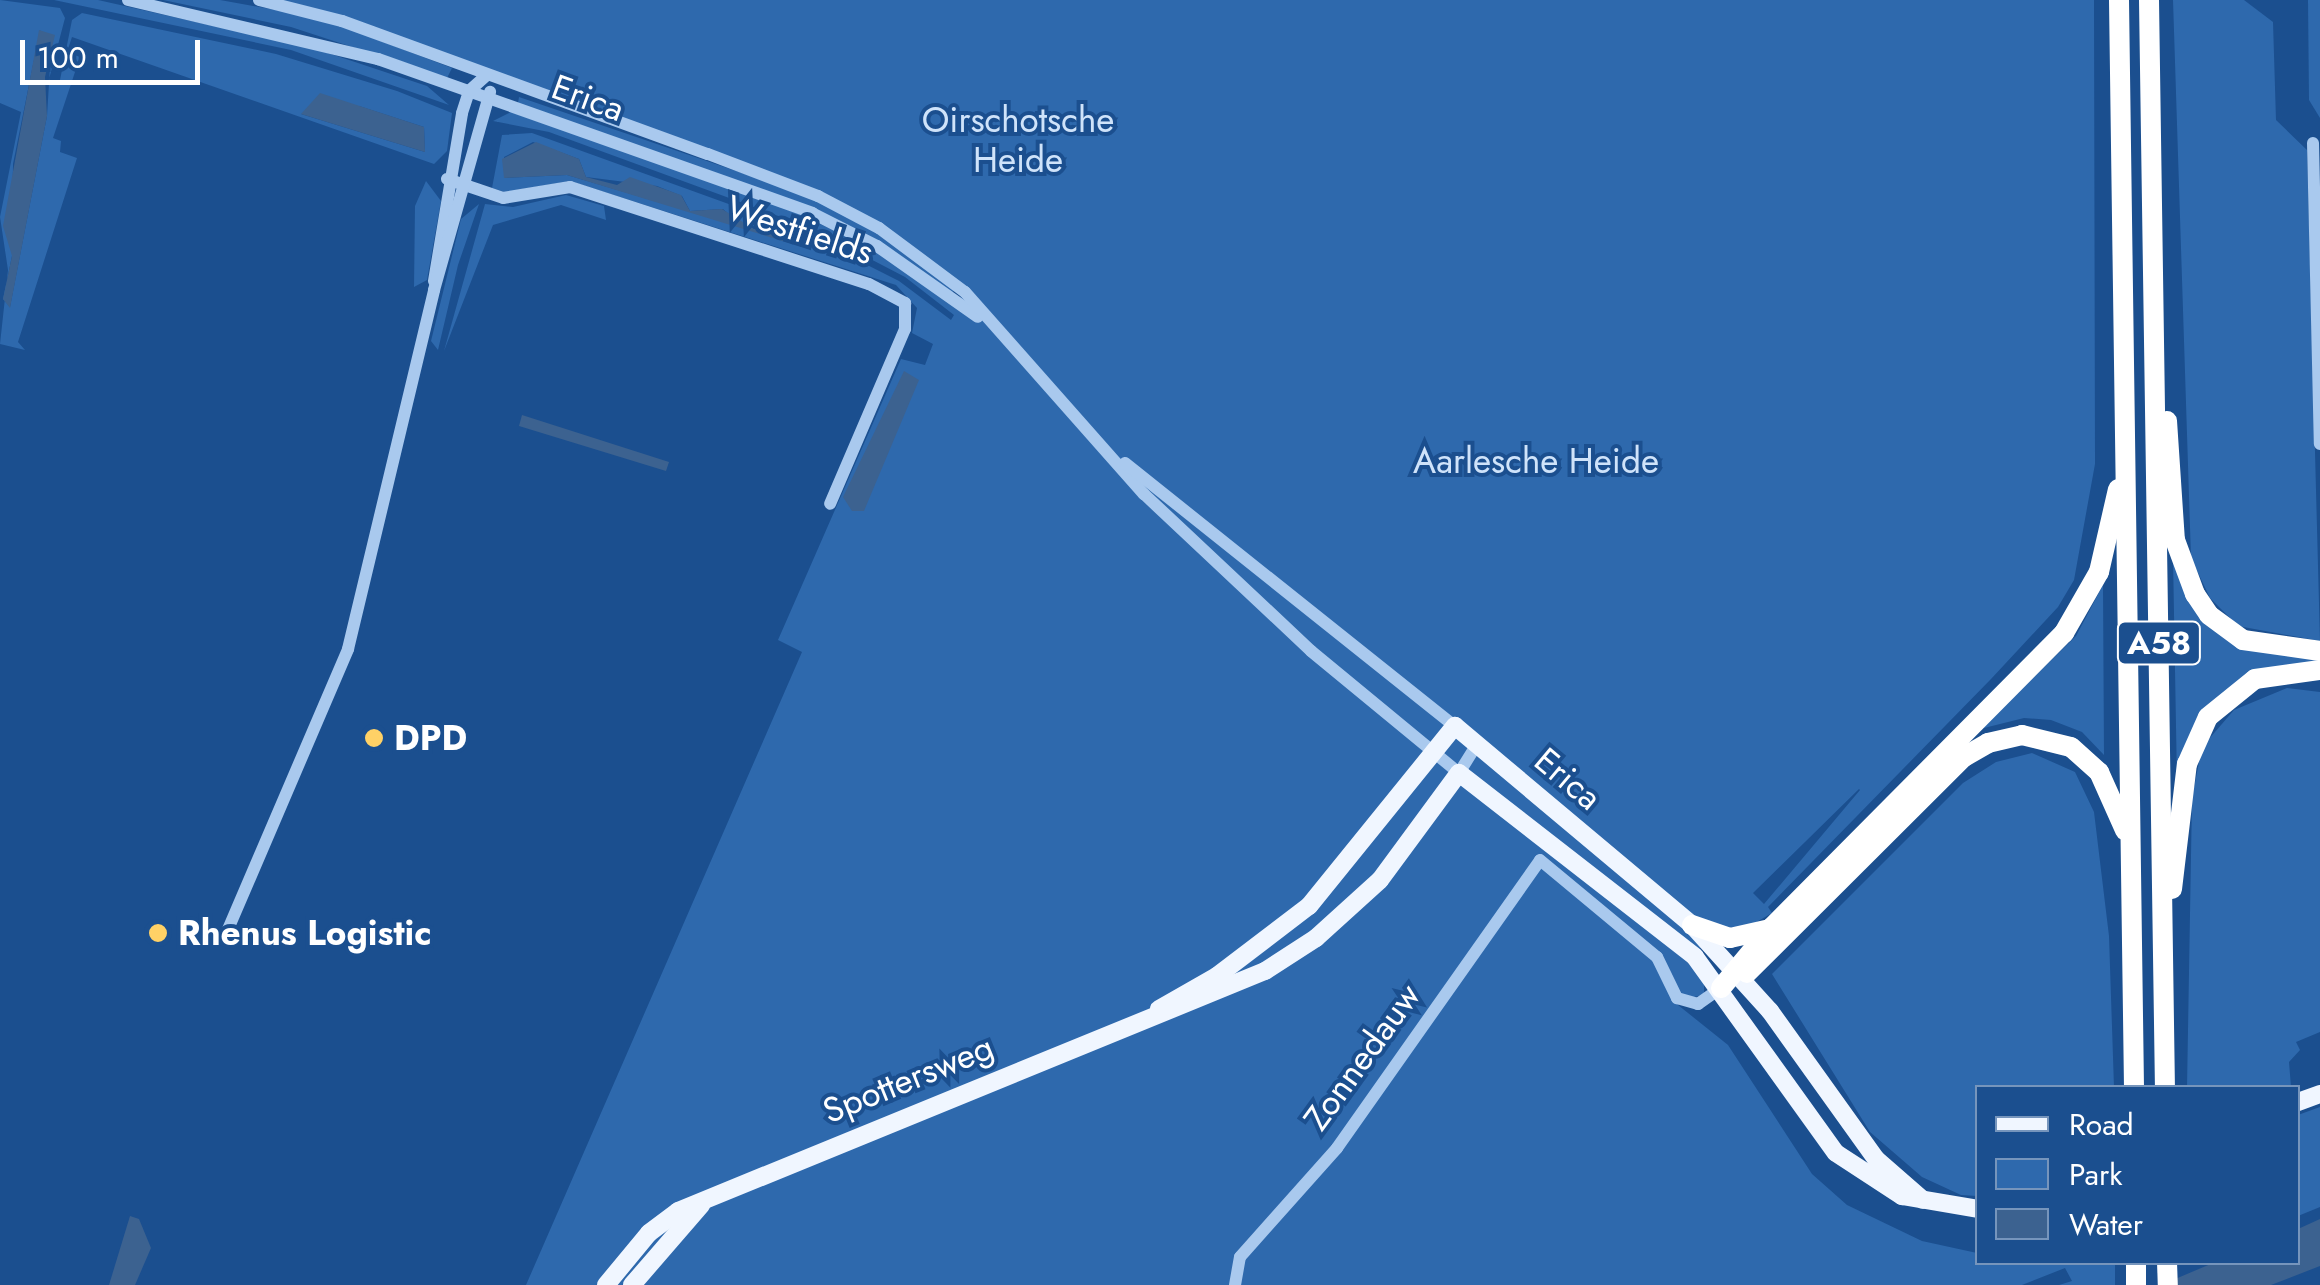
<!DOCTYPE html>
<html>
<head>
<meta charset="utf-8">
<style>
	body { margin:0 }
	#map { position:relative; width:2320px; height:1285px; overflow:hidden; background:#1b4f8f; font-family:Jost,sans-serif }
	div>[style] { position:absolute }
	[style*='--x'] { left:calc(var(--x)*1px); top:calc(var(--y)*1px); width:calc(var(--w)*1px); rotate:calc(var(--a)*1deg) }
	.green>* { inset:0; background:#2e69ad }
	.water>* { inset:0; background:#3c6290 }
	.minor>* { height:12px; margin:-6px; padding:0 6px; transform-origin:6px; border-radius:6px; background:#a9c9ee }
	.major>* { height:18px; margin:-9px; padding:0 9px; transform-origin:9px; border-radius:9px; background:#f0f6ff }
	.highway>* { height:20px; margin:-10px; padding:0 10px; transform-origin:10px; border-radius:10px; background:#fff }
	.dots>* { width:28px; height:28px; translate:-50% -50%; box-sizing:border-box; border:5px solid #1b4f8f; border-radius:50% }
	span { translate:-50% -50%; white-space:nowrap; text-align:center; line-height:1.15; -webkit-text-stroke:8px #1b4f8f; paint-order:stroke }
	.shield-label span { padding:2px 8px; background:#1b4f8f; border:2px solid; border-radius:8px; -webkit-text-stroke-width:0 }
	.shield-label { font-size:32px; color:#fff; font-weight:700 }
	.street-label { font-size:35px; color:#fff }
	.park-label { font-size:35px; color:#cfe3fa }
	.poi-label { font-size:35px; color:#fff; font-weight:700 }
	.left { translate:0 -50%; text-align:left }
	.legend { position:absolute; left:1975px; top:1085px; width:325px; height:180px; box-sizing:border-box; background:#1b4f8f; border:2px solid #7695bc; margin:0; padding:12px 18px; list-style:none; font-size:30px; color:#fff }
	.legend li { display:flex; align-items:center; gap:20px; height:50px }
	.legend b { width:50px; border:2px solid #7695bc }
	.scale { position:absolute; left:20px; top:40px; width:180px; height:45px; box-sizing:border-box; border:5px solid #fff; border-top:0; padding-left:12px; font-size:30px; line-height:35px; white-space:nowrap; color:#fff; -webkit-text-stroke:8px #1b4f8f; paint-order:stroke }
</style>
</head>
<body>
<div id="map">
	<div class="green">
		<i style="clip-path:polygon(evenodd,0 0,60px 8px,65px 18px,48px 83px,59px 85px,72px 20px,82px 13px,276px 54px,397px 91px,452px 113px,447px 151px,434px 164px,72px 37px,67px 52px,80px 57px,53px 138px,61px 141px,60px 152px,77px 158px,18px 342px,25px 350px,0 344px,8px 270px,0 217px,21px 112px,0 103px,0 0,40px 30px,50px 67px,47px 116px,10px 307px,3px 299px,12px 256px,13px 164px,40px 30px,0 0,359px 106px,424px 127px,425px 152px,301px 114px,359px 106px)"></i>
		<i style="clip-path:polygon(54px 0,98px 0,316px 49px,427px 86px,449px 105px,291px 50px)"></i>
		<i style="clip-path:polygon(163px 0,220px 0,320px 18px,452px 68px,447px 78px,291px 27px)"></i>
		<i style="clip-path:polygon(evenodd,280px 0,2094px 0,2095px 464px,2074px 580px,2058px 607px,1991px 679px,1768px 907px,1772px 913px,1748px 927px,1720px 928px,1687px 962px,1704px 980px,1704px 995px,1673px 1001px,1728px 1045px,1812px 1174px,1847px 1205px,1922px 1241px,1977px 1253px,1978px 1262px,2115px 1263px,2115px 1285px,2059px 1285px,2072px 1281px,2065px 1268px,2022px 1285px,526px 1285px,802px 652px,778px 640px,901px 359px,925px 365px,933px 344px,912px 333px,917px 308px,896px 285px,570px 181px,505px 192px,492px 188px,502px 135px,532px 133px,790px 226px,899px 281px,951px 320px,954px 315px,905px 277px,811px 228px,549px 132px,493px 121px,511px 112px,788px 209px,882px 253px,958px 306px,965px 288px,871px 219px,280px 0,533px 142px,579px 159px,586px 177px,657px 186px,682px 196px,690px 211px,723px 209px,741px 225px,776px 228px,809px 247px,567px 175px,504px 178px,504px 157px,533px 142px,280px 0,1859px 789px,1860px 790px,1764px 904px,1753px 893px,1859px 789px)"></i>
		<i style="clip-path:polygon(2173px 0,2244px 0,2273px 22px,2276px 120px,2307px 150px,2320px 641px,2238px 626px,2210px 598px,2191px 558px)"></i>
		<i style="clip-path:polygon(2308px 0,2320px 0,2320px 118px,2309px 100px)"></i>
		<i style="clip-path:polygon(519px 97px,798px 192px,855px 218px,955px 289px,952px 293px,885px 246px,518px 103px)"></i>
		<i style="clip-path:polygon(426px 181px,441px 201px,427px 280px,414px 287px,415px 206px)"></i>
		<i style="clip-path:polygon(566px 195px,604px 206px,606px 220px,561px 205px,493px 225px,444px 351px,485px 204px,513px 207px)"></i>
		<i style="clip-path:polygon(479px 204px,458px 265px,438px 350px,431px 341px,461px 219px)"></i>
		<i style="clip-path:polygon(2173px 558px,2203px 614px,2320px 662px,2233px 686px,2177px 782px)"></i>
		<i style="clip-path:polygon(2103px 585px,2104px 755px,2082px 732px,2051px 720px,2024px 718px,1980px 729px,2076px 636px)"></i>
		<i style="clip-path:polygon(2287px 688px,2320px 692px,2320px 1032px,2296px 1042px,2300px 1050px,2289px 1062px,2291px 1087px,2187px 1088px,2192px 798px,2202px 747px,2234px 710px)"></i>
		<i style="clip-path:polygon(2032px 753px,2075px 772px,2094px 812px,2109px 936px,2114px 1087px,1978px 1088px,1977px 1196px,1961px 1195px,1922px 1177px,1870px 1132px,1772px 974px,1963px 783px,1996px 762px)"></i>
		<i style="clip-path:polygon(2320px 1107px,2320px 1207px,2298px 1216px,2298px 1115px)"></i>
	</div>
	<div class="water">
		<i style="clip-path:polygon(39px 30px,55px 35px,45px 77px,47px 116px,10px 308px,3px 299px,12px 256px,3px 226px)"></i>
		<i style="clip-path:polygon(320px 93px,424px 127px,425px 152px,301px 114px)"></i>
		<i style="clip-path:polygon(536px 142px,579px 159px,586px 177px,617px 185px,630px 177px,681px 195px,690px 211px,722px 209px,754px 229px,772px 227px,801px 238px,809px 249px,567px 175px,504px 178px,502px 159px)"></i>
		<i style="clip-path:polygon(904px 371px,919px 380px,864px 511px,852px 511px,843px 497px)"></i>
		<i style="clip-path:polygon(522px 415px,669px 462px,666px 471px,519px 426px)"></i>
		<i style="clip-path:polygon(130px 1216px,139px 1219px,151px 1248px,135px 1285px,109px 1285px)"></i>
		<i style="clip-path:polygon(2320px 1219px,2320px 1266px,2271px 1285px,2161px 1285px,2213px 1263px,2298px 1262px,2298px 1229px)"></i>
	</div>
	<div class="minor">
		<i style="--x:128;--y:0;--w:257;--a:13.3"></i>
		<i style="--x:378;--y:59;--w:461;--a:19.5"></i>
		<i style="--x:812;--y:213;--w:73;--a:26.9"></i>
		<i style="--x:877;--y:246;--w:123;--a:35.1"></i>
		<i style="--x:259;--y:0;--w:86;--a:14.2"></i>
		<i style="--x:342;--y:21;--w:389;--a:20"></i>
		<i style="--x:708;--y:154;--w:118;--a:20.9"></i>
		<i style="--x:818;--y:196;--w:69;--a:27.7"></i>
		<i style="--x:879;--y:228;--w:107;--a:36.7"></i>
		<i style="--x:965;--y:292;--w:270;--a:48.5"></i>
		<i style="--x:1144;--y:494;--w:229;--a:43.2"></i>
		<i style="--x:1311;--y:651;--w:192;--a:39.5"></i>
		<i style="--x:1459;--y:773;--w:34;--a:-58"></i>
		<i style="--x:2313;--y:143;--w:301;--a:88.7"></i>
		<i style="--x:447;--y:179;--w:59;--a:18.7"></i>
		<i style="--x:503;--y:198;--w:68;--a:-9.3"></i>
		<i style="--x:570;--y:187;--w:314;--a:18"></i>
		<i style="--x:869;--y:284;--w:41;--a:27.8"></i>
		<i style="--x:905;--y:303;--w:26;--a:90"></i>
		<i style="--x:905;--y:329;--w:190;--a:113.2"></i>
		<i style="--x:434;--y:281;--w:170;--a:-80.5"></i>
		<i style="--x:462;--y:113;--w:23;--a:-72"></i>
		<i style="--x:469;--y:91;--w:24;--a:-42"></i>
		<i style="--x:1125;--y:463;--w:422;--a:38.6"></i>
		<i style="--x:226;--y:934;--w:310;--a:-66.8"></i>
		<i style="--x:348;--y:649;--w:369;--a:-76.5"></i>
		<i style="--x:434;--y:290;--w:206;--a:-74.2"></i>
		<i style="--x:1235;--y:1285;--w:28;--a:-80"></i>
		<i style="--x:1240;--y:1257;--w:146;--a:-48.3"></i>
		<i style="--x:1337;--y:1148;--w:352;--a:-54.8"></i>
		<i style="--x:1540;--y:860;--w:152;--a:39.7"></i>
		<i style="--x:1657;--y:957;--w:46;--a:64"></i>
		<i style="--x:1677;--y:998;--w:22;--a:16"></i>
		<i style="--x:1698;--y:1004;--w:28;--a:-35"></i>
	</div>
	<div class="major">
		<i style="--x:1159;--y:1009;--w:67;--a:-29.6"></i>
		<i style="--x:1217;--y:976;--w:116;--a:-37.3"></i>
		<i style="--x:1309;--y:906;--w:232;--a:-51"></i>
		<i style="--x:1455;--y:726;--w:309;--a:40"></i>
		<i style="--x:1692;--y:925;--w:116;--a:47.8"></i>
		<i style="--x:1770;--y:1011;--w:182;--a:54.4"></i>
		<i style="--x:1876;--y:1159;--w:62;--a:41.1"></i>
		<i style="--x:2298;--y:1102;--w:23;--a:-20"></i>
		<i style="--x:606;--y:1285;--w:67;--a:-50.4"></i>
		<i style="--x:649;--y:1233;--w:36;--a:-37"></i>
		<i style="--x:678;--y:1211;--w:634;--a:-22.24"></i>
		<i style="--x:1265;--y:971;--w:61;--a:-32.9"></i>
		<i style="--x:1316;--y:938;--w:86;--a:-42.2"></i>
		<i style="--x:1380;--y:880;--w:133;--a:-53.6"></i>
		<i style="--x:1459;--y:773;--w:299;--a:37.9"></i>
		<i style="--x:1695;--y:957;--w:241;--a:54.3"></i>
		<i style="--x:1836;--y:1153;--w:79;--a:33.1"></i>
		<i style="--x:1902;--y:1196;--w:77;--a:9.7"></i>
		<i style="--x:632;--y:1285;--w:106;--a:-49.2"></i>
	</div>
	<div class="highway">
		<i style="--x:2119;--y:0;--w:1088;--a:89.21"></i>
		<i style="--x:2149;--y:0;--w:1088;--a:89.16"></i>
		<i style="--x:2167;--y:421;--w:119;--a:86.2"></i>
		<i style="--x:2175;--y:540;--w:58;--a:69.7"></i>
		<i style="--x:2195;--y:594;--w:25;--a:56"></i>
		<i style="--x:2209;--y:615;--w:42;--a:36.3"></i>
		<i style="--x:2243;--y:640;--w:78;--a:8.1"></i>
		<i style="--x:2172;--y:889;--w:126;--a:-83.2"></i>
		<i style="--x:2187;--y:764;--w:51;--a:-65.9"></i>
		<i style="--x:2208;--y:717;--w:60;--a:-39"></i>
		<i style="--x:2255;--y:679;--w:66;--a:-7.9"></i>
		<i style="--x:1692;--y:925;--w:40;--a:18.9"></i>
		<i style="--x:1730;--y:938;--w:41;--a:-12.7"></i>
		<i style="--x:1747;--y:973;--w:306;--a:-44.9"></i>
		<i style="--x:1964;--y:757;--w:28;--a:-30"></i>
		<i style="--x:1988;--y:743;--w:35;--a:-13"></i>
		<i style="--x:2022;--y:735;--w:50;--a:13.8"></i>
		<i style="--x:2071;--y:747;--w:38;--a:42"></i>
		<i style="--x:2099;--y:772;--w:64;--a:65.9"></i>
		<i style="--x:1721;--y:988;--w:78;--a:-50.2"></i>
		<i style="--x:1771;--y:928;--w:416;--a:-45.2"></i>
		<i style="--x:2064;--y:633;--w:70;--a:-60.2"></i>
		<i style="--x:2099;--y:572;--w:85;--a:-77.1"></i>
		<i style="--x:2136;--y:1262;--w:23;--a:90"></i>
		<i style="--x:2167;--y:1262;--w:23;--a:88"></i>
	</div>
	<div class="dots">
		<i style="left:374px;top:738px;background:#ffd166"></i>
		<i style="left:158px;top:933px;background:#ffd166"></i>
	</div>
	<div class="shield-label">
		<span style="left:2159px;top:643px">A58</span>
	</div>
	<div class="street-label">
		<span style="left:588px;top:98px;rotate:20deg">Erica</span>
		<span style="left:800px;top:230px;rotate:18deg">Westfields</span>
		<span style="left:1568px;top:779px;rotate:40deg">Erica</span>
		<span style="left:1362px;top:1057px;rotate:-54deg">Zonnedauw</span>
		<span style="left:908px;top:1079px;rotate:-22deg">Spottersweg</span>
	</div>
	<div class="park-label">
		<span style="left:1018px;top:140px">Oirschotsche<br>Heide</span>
		<span style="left:1536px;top:461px">Aarlesche Heide</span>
	</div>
	<div class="poi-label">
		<span class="left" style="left:394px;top:738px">DPD</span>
		<span class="left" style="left:178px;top:933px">Rhenus Logistic</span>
	</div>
	<ul class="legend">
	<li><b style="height:12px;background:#f0f6ff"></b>Road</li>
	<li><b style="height:28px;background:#2e69ad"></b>Park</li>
	<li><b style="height:28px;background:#3c6290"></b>Water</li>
	</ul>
	<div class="scale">100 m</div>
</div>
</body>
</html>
